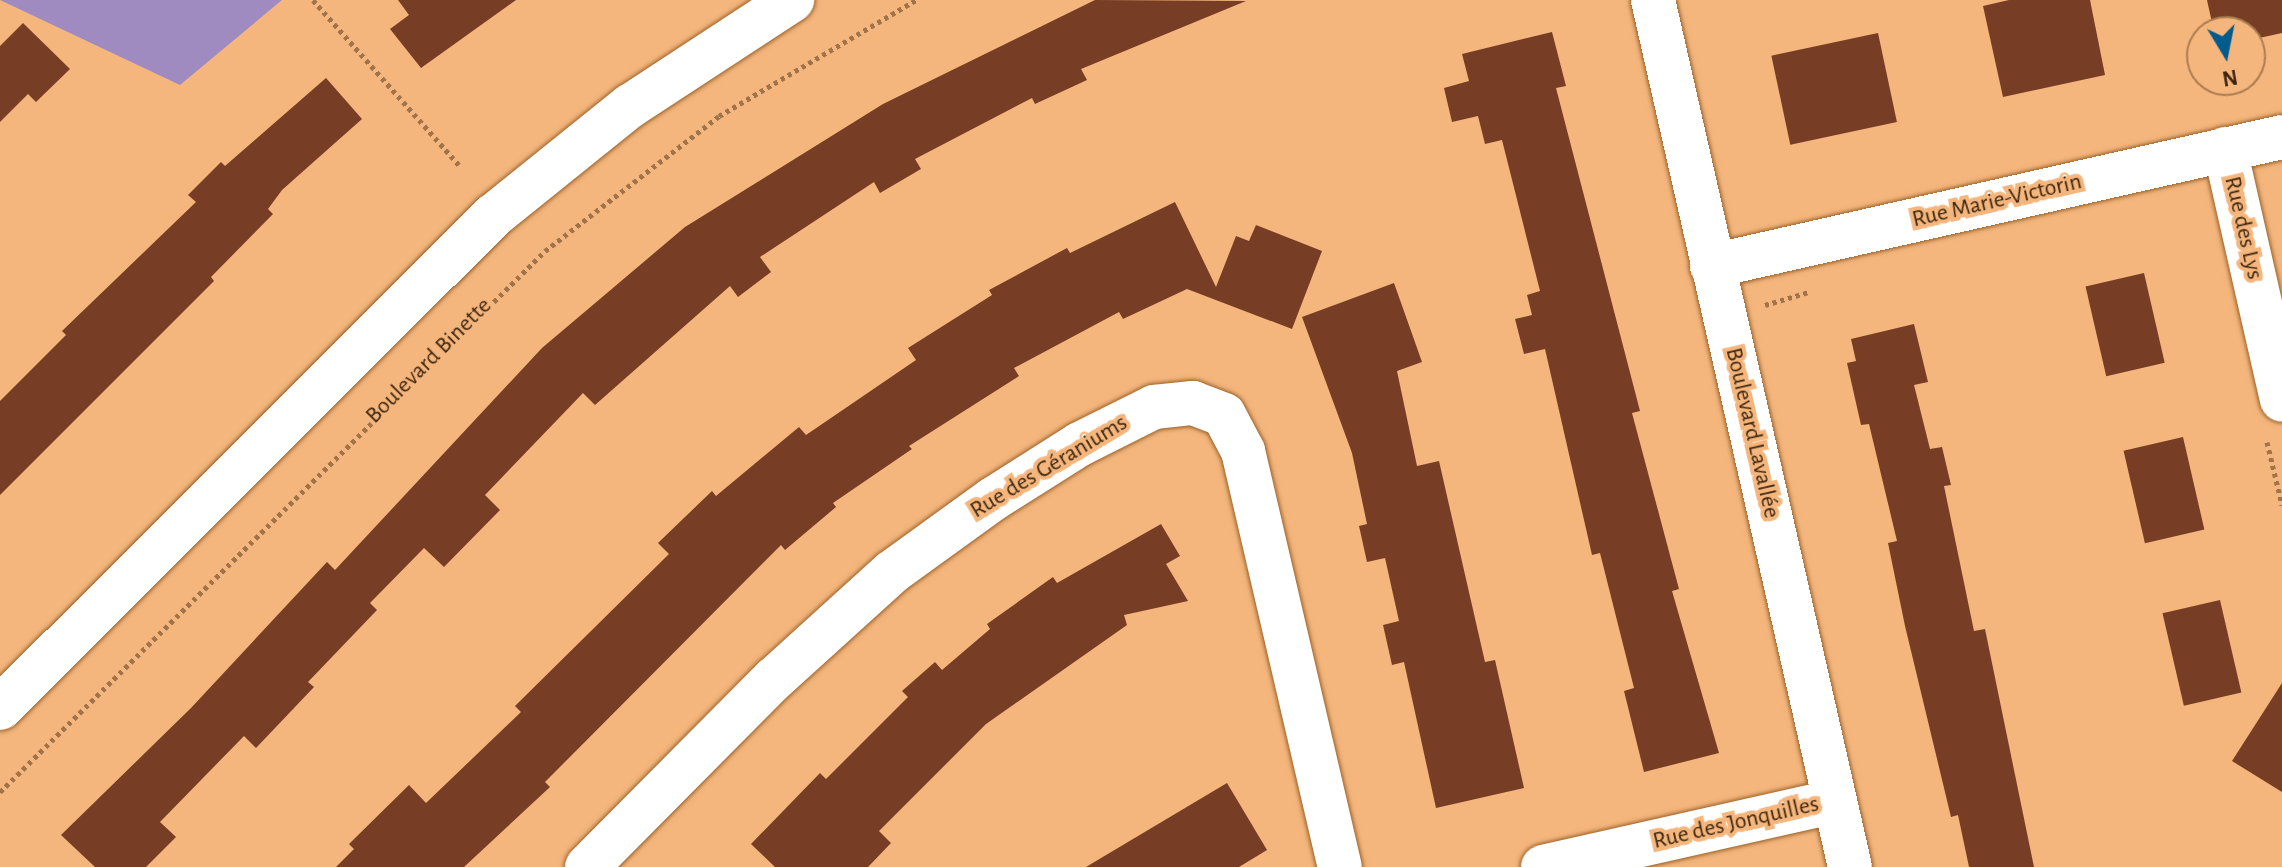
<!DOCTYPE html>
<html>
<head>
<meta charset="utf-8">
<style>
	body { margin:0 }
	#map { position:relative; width:2282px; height:867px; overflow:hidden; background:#f4b67d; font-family:"Alegreya Sans",sans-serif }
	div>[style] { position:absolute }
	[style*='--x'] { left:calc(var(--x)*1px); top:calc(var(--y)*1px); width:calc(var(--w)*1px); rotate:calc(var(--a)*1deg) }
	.green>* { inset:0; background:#a08bc0 }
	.building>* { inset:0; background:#773d25; transform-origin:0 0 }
	.path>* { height:5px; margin-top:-2.5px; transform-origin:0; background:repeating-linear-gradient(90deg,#a0734a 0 4px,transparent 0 8px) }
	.roads { filter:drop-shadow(0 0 2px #9b6229) drop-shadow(0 0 2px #9b6229) }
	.minor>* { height:44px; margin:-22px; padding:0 22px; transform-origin:22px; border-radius:22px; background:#fff }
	span { translate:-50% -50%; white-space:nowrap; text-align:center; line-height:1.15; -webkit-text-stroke:8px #f4b67d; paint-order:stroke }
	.street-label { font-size:24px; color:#3e260e }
	.north { position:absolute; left:2186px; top:16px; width:80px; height:80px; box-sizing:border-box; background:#f4b67d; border:2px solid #ab7c51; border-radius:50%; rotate:170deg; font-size:22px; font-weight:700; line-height:32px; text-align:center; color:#3e260e }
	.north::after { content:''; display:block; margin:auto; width:28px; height:36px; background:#015b8c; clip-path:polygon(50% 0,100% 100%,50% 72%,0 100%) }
</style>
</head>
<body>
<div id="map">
	<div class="green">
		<i style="clip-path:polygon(0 0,282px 0,180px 85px)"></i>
	</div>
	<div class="building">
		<i style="clip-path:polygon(398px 0,516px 0,421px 68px,390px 29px,409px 15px)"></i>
		<i style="clip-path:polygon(1095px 0,1246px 1px,1081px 69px,1087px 80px,1035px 104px,1032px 98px,915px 159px,921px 169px,880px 193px,874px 182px,760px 257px,771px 272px,738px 297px,730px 286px,595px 405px,583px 393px,485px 495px,500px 510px,444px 567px,424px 548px,370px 603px,377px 610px,308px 682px,314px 687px,256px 748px,244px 736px,160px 822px,176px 837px,146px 867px,95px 867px,61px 835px,191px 708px,327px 562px,335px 570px,542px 348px,685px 227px,883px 104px)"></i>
		<i style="clip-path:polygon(2009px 0,2090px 0,2105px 75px,2003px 97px,1983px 6px)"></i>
		<i style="clip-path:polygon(2207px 0,2282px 0,2282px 33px,2250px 40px,2250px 32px,2214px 32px)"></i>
		<i style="clip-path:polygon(23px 23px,70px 69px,36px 102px,28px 94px,0 122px,0 46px)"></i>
		<i style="clip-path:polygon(1552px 32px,1566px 86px,1556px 88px,1640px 411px,1632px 413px,1679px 589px,1672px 591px,1719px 753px,1644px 772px,1624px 691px,1634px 688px,1600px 553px,1592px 555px,1545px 349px,1524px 354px,1515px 319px,1532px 315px,1527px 295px,1540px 291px,1502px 140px,1485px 144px,1478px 116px,1452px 122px,1444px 88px,1469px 81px,1462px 54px)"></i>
		<i style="left:1878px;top:33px;width:91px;height:109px;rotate:78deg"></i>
		<i style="clip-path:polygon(326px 78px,362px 119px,282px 190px,268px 209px,273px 214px,211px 277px,214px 281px,0 495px,0 401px,66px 335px,62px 331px,196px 202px,188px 195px,221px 162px,225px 166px)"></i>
		<i style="clip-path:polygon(1175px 202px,1216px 287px,1236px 236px,1249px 241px,1256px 225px,1322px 251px,1292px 329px,1187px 289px,1123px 319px,1119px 312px,1014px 368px,1019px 376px,909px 446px,912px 449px,833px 503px,836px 507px,785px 550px,781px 545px,545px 782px,550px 787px,464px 867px,336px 867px,354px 849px,349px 844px,409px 785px,426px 803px,521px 712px,515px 706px,669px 554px,658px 543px,712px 491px,716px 496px,799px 427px,806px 435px,916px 360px,908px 348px,992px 295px,989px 290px,1067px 248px,1070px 253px)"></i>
		<i style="left:2144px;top:273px;width:92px;height:60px;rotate:77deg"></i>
		<i style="clip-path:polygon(1394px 283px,1422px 362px,1397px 371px,1417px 466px,1439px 461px,1485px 662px,1495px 660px,1524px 788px,1436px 808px,1404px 662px,1392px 665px,1383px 625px,1399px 621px,1385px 558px,1367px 562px,1359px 526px,1367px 524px,1352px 453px,1302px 317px)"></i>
		<i style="clip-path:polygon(1914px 324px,1928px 382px,1914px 385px,1930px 449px,1942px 447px,1951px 485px,1944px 486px,1974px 631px,1985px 629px,2034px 867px,1969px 867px,1958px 815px,1951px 817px,1905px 626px,1888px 543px,1897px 541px,1869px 424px,1861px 425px,1847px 363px,1856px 361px,1851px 339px)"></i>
		<i style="left:2183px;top:437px;width:95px;height:61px;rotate:77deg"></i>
		<i style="clip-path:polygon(1161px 524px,1180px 556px,1166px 564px,1188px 601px,1124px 615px,1127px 625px,986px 724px,879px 831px,891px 843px,868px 867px,775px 867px,751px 844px,820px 773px,826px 779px,908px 697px,902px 691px,935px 662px,942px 670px,990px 629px,987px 624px,1053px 577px,1057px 583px)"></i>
		<i style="left:2220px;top:600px;width:95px;height:59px;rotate:77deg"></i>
		<i style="clip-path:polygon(2282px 683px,2282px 792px,2232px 761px)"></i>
		<i style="clip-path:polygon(1227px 783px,1267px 850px,1239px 867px,1086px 867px)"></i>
	</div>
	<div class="path">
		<i style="--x:313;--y:0;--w:220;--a:48.5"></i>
		<i style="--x:1765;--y:305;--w:46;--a:-16.5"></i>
		<i style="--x:2267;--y:442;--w:65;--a:76.6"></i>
		<i style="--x:0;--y:792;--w:768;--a:-44.79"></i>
		<i style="--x:545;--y:251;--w:220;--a:-37.8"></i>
		<i style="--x:719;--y:116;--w:229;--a:-30.5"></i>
	</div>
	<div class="roads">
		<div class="minor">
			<i style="--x:1653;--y:0;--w:889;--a:77.2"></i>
			<i style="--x:2225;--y:149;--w:257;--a:77.2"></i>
			<i style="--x:1712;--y:266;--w:584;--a:-12.75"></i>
			<i style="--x:0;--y:708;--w:697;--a:-44.94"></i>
			<i style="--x:493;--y:216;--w:176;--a:-38.8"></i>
			<i style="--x:630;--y:106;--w:194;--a:-33.2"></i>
			<i style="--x:587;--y:867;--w:265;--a:-45.2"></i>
			<i style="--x:774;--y:679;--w:159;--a:-42.2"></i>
			<i style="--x:892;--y:572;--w:125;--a:-35.9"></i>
			<i style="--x:993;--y:499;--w:103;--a:-32.3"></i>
			<i style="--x:1080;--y:444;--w:83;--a:-26.6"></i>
			<i style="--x:1154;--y:407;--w:39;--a:-6"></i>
			<i style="--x:1193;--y:403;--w:33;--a:21"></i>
			<i style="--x:1224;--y:415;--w:41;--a:62.2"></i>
			<i style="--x:1243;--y:451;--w:427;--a:76.9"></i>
			<i style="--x:1543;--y:867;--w:299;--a:-12.7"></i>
		</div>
	</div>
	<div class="street-label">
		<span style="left:1997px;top:201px;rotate:-13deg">Rue Marie-Victorin</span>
		<span style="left:2243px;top:228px;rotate:77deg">Rue des Lys</span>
		<span style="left:429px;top:361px;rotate:-45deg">Boulevard Binette</span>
		<span style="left:1752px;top:433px;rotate:77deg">Boulevard Lavallée</span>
		<span style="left:1049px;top:467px;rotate:-31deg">Rue des Géraniums</span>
		<span style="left:1736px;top:823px;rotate:-13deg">Rue des Jonquilles</span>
	</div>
	<div class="north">N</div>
</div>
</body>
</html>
